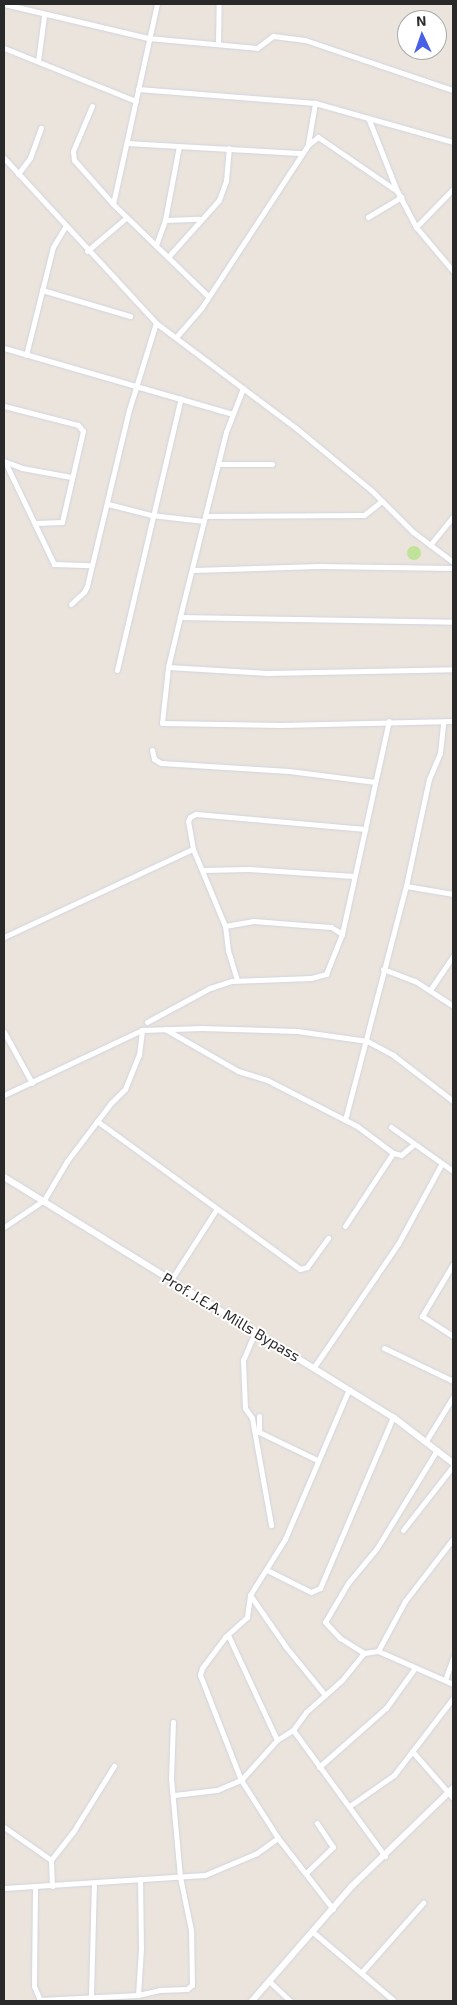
<!DOCTYPE html>
<html>
<head>
<meta charset="utf-8">
<style>
	body { margin:0 }
	#map { position:relative; width:457px; height:2005px; overflow:hidden; background:#eae4dc; font-family:"Exo 2",sans-serif }
	div>[style] { position:absolute }
	[style*='--x'] { left:calc(var(--x)*1px); top:calc(var(--y)*1px); width:calc(var(--w)*1px); rotate:calc(var(--a)*1deg) }
	.pitch>* { inset:0; background:#c0e399 }
	.round { border-radius:50% }
	.roads { filter:drop-shadow(0 0 1px #d1d3e1) drop-shadow(0 0 1px #d1d3e1) }
	.minor>* { height:5px; margin:-2.5px; padding:0 2.5px; transform-origin:2.5px; border-radius:2.5px; background:#fff }
	.tertiary>* { height:6px; margin:-3px; padding:0 3px; transform-origin:3px; border-radius:3px; background:#fff }
	span { translate:-50% -50%; white-space:nowrap; text-align:center; line-height:1.15; -webkit-text-stroke:4px #fff; paint-order:stroke }
	.street-label { font-size:15px; color:#292929 }
	.frame { position:absolute; inset:0; border:5px solid #292929; pointer-events:none }
	.north { position:absolute; left:397px; top:10px; width:50px; height:50px; box-sizing:border-box; background:#fff; border:1px solid #a9a9a9; border-radius:50%; rotate:357deg; font-size:14px; font-weight:700; line-height:20px; text-align:center; color:#292929 }
	.north::after { content:''; display:block; margin:auto; width:18px; height:22px; background:#485fea; clip-path:polygon(50% 0,100% 100%,50% 72%,0 100%) }
</style>
</head>
<body>
<div id="map">
	<div class="pitch">
		<i class="round" style="left:407px;top:546px;width:14px;height:14px"></i>
	</div>
	<div class="roads">
		<div class="minor">
			<i style="--x:4;--y:4;--w:148;--a:13.3"></i>
			<i style="--x:148;--y:38;--w:109;--a:5.2"></i>
			<i style="--x:257;--y:48;--w:20;--a:-37"></i>
			<i style="--x:273;--y:36;--w:32;--a:7"></i>
			<i style="--x:305;--y:40;--w:156;--a:18.7"></i>
			<i style="--x:218;--y:43;--w:39;--a:-89"></i>
			<i style="--x:4;--y:48;--w:142;--a:21.9"></i>
			<i style="--x:38;--y:61;--w:45;--a:-82.4"></i>
			<i style="--x:138;--y:89;--w:178;--a:4.5"></i>
			<i style="--x:315;--y:103;--w:143;--a:15.8"></i>
			<i style="--x:92;--y:106;--w:49;--a:112.9"></i>
			<i style="--x:73;--y:151;--w:9;--a:84"></i>
			<i style="--x:74;--y:160;--w:59;--a:48.4"></i>
			<i style="--x:113;--y:204;--w:132;--a:44.1"></i>
			<i style="--x:369;--y:120;--w:76;--a:68.5"></i>
			<i style="--x:127;--y:143;--w:176;--a:3.3"></i>
			<i style="--x:308;--y:144;--w:42;--a:-80.3"></i>
			<i style="--x:4;--y:158;--w:224;--a:47.3"></i>
			<i style="--x:156;--y:323;--w:175;--a:36.9"></i>
			<i style="--x:296;--y:428;--w:97;--a:39.6"></i>
			<i style="--x:371;--y:490;--w:59;--a:45"></i>
			<i style="--x:413;--y:532;--w:50;--a:36.9"></i>
			<i style="--x:18;--y:174;--w:20;--a:-53"></i>
			<i style="--x:30;--y:158;--w:32;--a:-70"></i>
			<i style="--x:113;--y:204;--w:205;--a:-77.6"></i>
			<i style="--x:368;--y:217;--w:39;--a:-31"></i>
			<i style="--x:165;--y:220;--w:34;--a:-2"></i>
			<i style="--x:416;--y:227;--w:53;--a:-45.8"></i>
			<i style="--x:156;--y:245;--w:27;--a:-70"></i>
			<i style="--x:165;--y:220;--w:75;--a:-79.3"></i>
			<i style="--x:87;--y:251;--w:52;--a:-40.4"></i>
			<i style="--x:168;--y:257;--w:76;--a:-48.2"></i>
			<i style="--x:219;--y:200;--w:20;--a:-70"></i>
			<i style="--x:226;--y:181;--w:33;--a:-85"></i>
			<i style="--x:42;--y:290;--w:92;--a:16.5"></i>
			<i style="--x:177;--y:336;--w:38;--a:-49"></i>
			<i style="--x:202;--y:307;--w:194;--a:-56.8"></i>
			<i style="--x:308;--y:145;--w:13;--a:-39"></i>
			<i style="--x:318;--y:137;--w:96;--a:34.4"></i>
			<i style="--x:397;--y:191;--w:41;--a:62.2"></i>
			<i style="--x:416;--y:227;--w:57;--a:49.9"></i>
			<i style="--x:4;--y:348;--w:238;--a:16.1"></i>
			<i style="--x:26;--y:355;--w:111;--a:-76"></i>
			<i style="--x:53;--y:247;--w:23;--a:-59"></i>
			<i style="--x:243;--y:388;--w:47;--a:111.1"></i>
			<i style="--x:226;--y:432;--w:191;--a:104"></i>
			<i style="--x:180;--y:617;--w:51;--a:103.5"></i>
			<i style="--x:168;--y:667;--w:56;--a:96.1"></i>
			<i style="--x:162;--y:723;--w:119;--a:1"></i>
			<i style="--x:281;--y:725;--w:172;--a:-1.3"></i>
			<i style="--x:4;--y:406;--w:76;--a:14.4"></i>
			<i style="--x:78;--y:425;--w:8;--a:50"></i>
			<i style="--x:83;--y:431;--w:93;--a:103"></i>
			<i style="--x:62;--y:522;--w:26;--a:178"></i>
			<i style="--x:4;--y:461;--w:19;--a:21"></i>
			<i style="--x:22;--y:468;--w:50;--a:10.4"></i>
			<i style="--x:6;--y:464;--w:111;--a:64.4"></i>
			<i style="--x:54;--y:564;--w:37;--a:2"></i>
			<i style="--x:219;--y:464;--w:53;--a:0"></i>
			<i style="--x:108;--y:504;--w:44;--a:14.3"></i>
			<i style="--x:151;--y:515;--w:53;--a:6.5"></i>
			<i style="--x:205;--y:516;--w:159;--a:-0.4"></i>
			<i style="--x:364;--y:515;--w:23;--a:-38"></i>
			<i style="--x:430;--y:545;--w:36;--a:-51"></i>
			<i style="--x:193;--y:570;--w:126;--a:-1.8"></i>
			<i style="--x:319;--y:566;--w:134;--a:0.9"></i>
			<i style="--x:71;--y:604;--w:18;--a:-43"></i>
			<i style="--x:84;--y:592;--w:7;--a:-63"></i>
			<i style="--x:87;--y:586;--w:181;--a:-76.6"></i>
			<i style="--x:129;--y:410;--w:91;--a:-72.8"></i>
			<i style="--x:180;--y:617;--w:273;--a:1"></i>
			<i style="--x:168;--y:667;--w:100;--a:3.4"></i>
			<i style="--x:268;--y:673;--w:185;--a:-1.2"></i>
			<i style="--x:117;--y:670;--w:279;--a:-76.8"></i>
			<i style="--x:152;--y:750;--w:9;--a:77"></i>
			<i style="--x:154;--y:759;--w:8;--a:30"></i>
			<i style="--x:161;--y:763;--w:128;--a:3.6"></i>
			<i style="--x:289;--y:771;--w:87;--a:7.3"></i>
			<i style="--x:203;--y:870;--w:46;--a:-1.2"></i>
			<i style="--x:249;--y:869;--w:105;--a:3.8"></i>
			<i style="--x:406;--y:886;--w:48;--a:9.7"></i>
			<i style="--x:225;--y:926;--w:29;--a:-10"></i>
			<i style="--x:254;--y:921;--w:50;--a:4.6"></i>
			<i style="--x:304;--y:925;--w:27;--a:4"></i>
			<i style="--x:331;--y:927;--w:13;--a:32"></i>
			<i style="--x:4;--y:937;--w:208;--a:-25"></i>
			<i style="--x:383;--y:969;--w:34;--a:21"></i>
			<i style="--x:415;--y:981;--w:45;--a:33.3"></i>
			<i style="--x:237;--y:980;--w:31;--a:-107"></i>
			<i style="--x:228;--y:950;--w:24;--a:-97"></i>
			<i style="--x:225;--y:926;--w:83;--a:-112.6"></i>
			<i style="--x:193;--y:849;--w:28;--a:-100"></i>
			<i style="--x:188;--y:821;--w:4;--a:-63"></i>
			<i style="--x:190;--y:817;--w:7;--a:-27"></i>
			<i style="--x:196;--y:814;--w:170;--a:5.1"></i>
			<i style="--x:430;--y:990;--w:41;--a:-55.9"></i>
			<i style="--x:147;--y:1022;--w:72;--a:-28.4"></i>
			<i style="--x:210;--y:988;--w:23;--a:-18"></i>
			<i style="--x:232;--y:981;--w:79;--a:-2.2"></i>
			<i style="--x:311;--y:978;--w:16;--a:-15"></i>
			<i style="--x:326;--y:974;--w:43;--a:-68.2"></i>
			<i style="--x:342;--y:934;--w:218;--a:-77.6"></i>
			<i style="--x:165;--y:1029;--w:84;--a:29.9"></i>
			<i style="--x:238;--y:1071;--w:30;--a:17"></i>
			<i style="--x:267;--y:1080;--w:101;--a:27.1"></i>
			<i style="--x:357;--y:1126;--w:45;--a:36.9"></i>
			<i style="--x:393;--y:1153;--w:8;--a:14"></i>
			<i style="--x:401;--y:1155;--w:17;--a:-40"></i>
			<i style="--x:4;--y:1032;--w:58;--a:61.2"></i>
			<i style="--x:4;--y:1095;--w:153;--a:-25.2"></i>
			<i style="--x:142;--y:1030;--w:60;--a:-1.9"></i>
			<i style="--x:202;--y:1028;--w:95;--a:1.8"></i>
			<i style="--x:297;--y:1031;--w:71;--a:8.1"></i>
			<i style="--x:367;--y:1041;--w:30;--a:28"></i>
			<i style="--x:393;--y:1055;--w:76;--a:37.5"></i>
			<i style="--x:345;--y:1120;--w:242;--a:-75.4"></i>
			<i style="--x:406;--y:886;--w:109;--a:-77.9"></i>
			<i style="--x:429;--y:779;--w:28;--a:-67"></i>
			<i style="--x:440;--y:753;--w:31;--a:-84"></i>
			<i style="--x:97;--y:1121;--w:251;--a:36.1"></i>
			<i style="--x:300;--y:1269;--w:7;--a:-16"></i>
			<i style="--x:307;--y:1267;--w:36;--a:-54"></i>
			<i style="--x:391;--y:1127;--w:76;--a:35.4"></i>
			<i style="--x:345;--y:1226;--w:87;--a:-56.7"></i>
			<i style="--x:4;--y:1227;--w:48;--a:-34"></i>
			<i style="--x:44;--y:1200;--w:45;--a:-59.5"></i>
			<i style="--x:67;--y:1161;--w:73;--a:-52.8"></i>
			<i style="--x:111;--y:1103;--w:20;--a:-45"></i>
			<i style="--x:125;--y:1089;--w:37;--a:-68"></i>
			<i style="--x:139;--y:1055;--w:25;--a:-83"></i>
			<i style="--x:453;--y:1264;--w:61;--a:120.8"></i>
			<i style="--x:422;--y:1316;--w:37;--a:33"></i>
			<i style="--x:171;--y:1280;--w:83;--a:-57.3"></i>
			<i style="--x:255;--y:1332;--w:30;--a:113"></i>
			<i style="--x:243;--y:1360;--w:48;--a:87.6"></i>
			<i style="--x:245;--y:1408;--w:12;--a:55"></i>
			<i style="--x:252;--y:1418;--w:109;--a:79.9"></i>
			<i style="--x:384;--y:1348;--w:76;--a:25.6"></i>
			<i style="--x:314;--y:1367;--w:149;--a:-55.7"></i>
			<i style="--x:398;--y:1244;--w:92;--a:-61.5"></i>
			<i style="--x:259;--y:1416;--w:16;--a:90"></i>
			<i style="--x:259;--y:1432;--w:64;--a:25.8"></i>
			<i style="--x:426;--y:1441;--w:52;--a:-58.5"></i>
			<i style="--x:437;--y:1450;--w:115;--a:121.5"></i>
			<i style="--x:377;--y:1548;--w:45;--a:129.6"></i>
			<i style="--x:348;--y:1583;--w:45;--a:120.5"></i>
			<i style="--x:325;--y:1622;--w:22;--a:47"></i>
			<i style="--x:340;--y:1638;--w:28;--a:32"></i>
			<i style="--x:364;--y:1653;--w:14;--a:-8"></i>
			<i style="--x:378;--y:1651;--w:82;--a:23.7"></i>
			<i style="--x:403;--y:1530;--w:81;--a:-52"></i>
			<i style="--x:267;--y:1570;--w:49;--a:26.6"></i>
			<i style="--x:311;--y:1592;--w:10;--a:-24"></i>
			<i style="--x:320;--y:1588;--w:186;--a:-66.9"></i>
			<i style="--x:250;--y:1595;--w:63;--a:55.3"></i>
			<i style="--x:286;--y:1647;--w:62;--a:50.9"></i>
			<i style="--x:228;--y:1635;--w:116;--a:65"></i>
			<i style="--x:378;--y:1651;--w:57;--a:-61.6"></i>
			<i style="--x:405;--y:1601;--w:78;--a:-52.3"></i>
			<i style="--x:445;--y:1680;--w:23;--a:-70"></i>
			<i style="--x:293;--y:1730;--w:156;--a:53.9"></i>
			<i style="--x:412;--y:1751;--w:62;--a:48.9"></i>
			<i style="--x:319;--y:1767;--w:89;--a:-41.4"></i>
			<i style="--x:386;--y:1708;--w:49;--a:-54.1"></i>
			<i style="--x:174;--y:1795;--w:43;--a:-6.6"></i>
			<i style="--x:217;--y:1790;--w:26;--a:-23"></i>
			<i style="--x:241;--y:1780;--w:54;--a:-48"></i>
			<i style="--x:277;--y:1740;--w:19;--a:-32"></i>
			<i style="--x:293;--y:1730;--w:22;--a:-54"></i>
			<i style="--x:306;--y:1712;--w:48;--a:-41.6"></i>
			<i style="--x:342;--y:1680;--w:35;--a:-51"></i>
			<i style="--x:351;--y:1805;--w:52;--a:-34.9"></i>
			<i style="--x:394;--y:1775;--w:97;--a:-52.5"></i>
			<i style="--x:4;--y:1827;--w:57;--a:35.1"></i>
			<i style="--x:51;--y:1860;--w:26;--a:88"></i>
			<i style="--x:51;--y:1860;--w:36;--a:-52"></i>
			<i style="--x:73;--y:1832;--w:78;--a:-58.2"></i>
			<i style="--x:306;--y:1873;--w:37;--a:-44"></i>
			<i style="--x:333;--y:1847;--w:29;--a:-124"></i>
			<i style="--x:4;--y:1888;--w:201;--a:-3.7"></i>
			<i style="--x:205;--y:1875;--w:56;--a:-22.9"></i>
			<i style="--x:257;--y:1853;--w:26;--a:-36"></i>
			<i style="--x:35;--y:1888;--w:98;--a:90.6"></i>
			<i style="--x:34;--y:1986;--w:15;--a:67"></i>
			<i style="--x:40;--y:2000;--w:98;--a:-2.9"></i>
			<i style="--x:138;--y:1995;--w:23;--a:-13"></i>
			<i style="--x:160;--y:1990;--w:27;--a:-2"></i>
			<i style="--x:187;--y:1989;--w:6;--a:-39"></i>
			<i style="--x:192;--y:1985;--w:55;--a:-91"></i>
			<i style="--x:191;--y:1930;--w:54;--a:-101.7"></i>
			<i style="--x:180;--y:1877;--w:98;--a:-95.2"></i>
			<i style="--x:171;--y:1779;--w:57;--a:-88"></i>
			<i style="--x:333;--y:1909;--w:90;--a:-127.8"></i>
			<i style="--x:278;--y:1838;--w:69;--a:-122.5"></i>
			<i style="--x:241;--y:1780;--w:113;--a:-111.3"></i>
			<i style="--x:200;--y:1675;--w:7;--a:-74"></i>
			<i style="--x:202;--y:1668;--w:39;--a:-53"></i>
			<i style="--x:225;--y:1637;--w:30;--a:-42"></i>
			<i style="--x:247;--y:1617;--w:22;--a:-82"></i>
			<i style="--x:250;--y:1595;--w:66;--a:-58"></i>
			<i style="--x:285;--y:1539;--w:163;--a:-66.9"></i>
			<i style="--x:314;--y:1933;--w:104;--a:40.3"></i>
			<i style="--x:361;--y:1973;--w:94;--a:-48.5"></i>
			<i style="--x:271;--y:1983;--w:26;--a:43"></i>
			<i style="--x:138;--y:1995;--w:46;--a:-86.3"></i>
			<i style="--x:141;--y:1949;--w:70;--a:-90.8"></i>
			<i style="--x:91;--y:1996;--w:113;--a:-88.5"></i>
		</div>
		<div class="tertiary">
			<i style="--x:4;--y:1177;--w:457;--a:31.7"></i>
			<i style="--x:393;--y:1417;--w:76;--a:37.5"></i>
			<i style="--x:252;--y:2001;--w:152;--a:-49"></i>
			<i style="--x:352;--y:1886;--w:141;--a:-44.1"></i>
		</div>
	</div>
	<div class="street-label">
		<span style="left:231px;top:1317px;rotate:31deg">Prof. J.E.A. Mills Bypass</span>
	</div>
	<div class="frame"></div>
	<div class="north">N</div>
</div>
</body>
</html>
